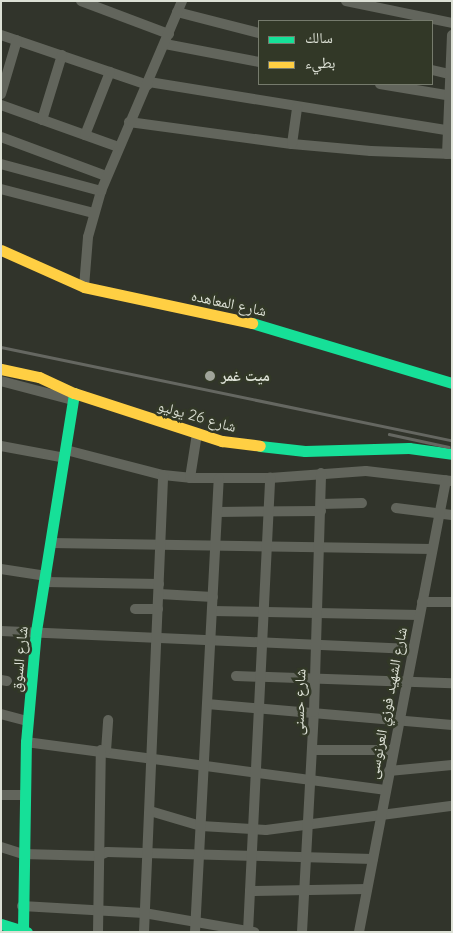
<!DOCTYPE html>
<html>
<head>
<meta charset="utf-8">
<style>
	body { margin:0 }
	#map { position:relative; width:453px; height:933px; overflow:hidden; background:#31342b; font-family:Quicksand,"Noto Naskh Arabic",sans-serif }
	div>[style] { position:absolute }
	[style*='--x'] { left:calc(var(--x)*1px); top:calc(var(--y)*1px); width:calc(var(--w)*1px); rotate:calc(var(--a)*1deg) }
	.street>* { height:10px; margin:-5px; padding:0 5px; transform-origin:5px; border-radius:5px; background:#62655c }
	.fast>* { height:11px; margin:-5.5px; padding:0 5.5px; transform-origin:5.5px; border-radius:5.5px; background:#16e098 }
	.slow>* { height:11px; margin:-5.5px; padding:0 5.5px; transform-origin:5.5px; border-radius:5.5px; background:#ffcf43 }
	.rail>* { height:2.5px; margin:-1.25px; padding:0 1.25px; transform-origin:1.25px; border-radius:1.25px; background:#656761 }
	.dots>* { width:14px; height:14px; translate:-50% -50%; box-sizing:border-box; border:2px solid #323827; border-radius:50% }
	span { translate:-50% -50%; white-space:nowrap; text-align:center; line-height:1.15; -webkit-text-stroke:5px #323827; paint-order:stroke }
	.street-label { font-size:15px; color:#dce0d5 }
	.poi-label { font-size:15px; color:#dce0d5; font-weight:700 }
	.left { translate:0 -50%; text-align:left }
	.frame { position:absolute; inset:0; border:2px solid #dce0d5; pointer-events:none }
	.legend { position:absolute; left:258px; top:20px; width:175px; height:65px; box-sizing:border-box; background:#323827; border:1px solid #767b6d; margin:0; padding:6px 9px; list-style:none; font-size:15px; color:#dce0d5 }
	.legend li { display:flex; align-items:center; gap:10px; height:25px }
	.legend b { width:25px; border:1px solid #767b6d }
</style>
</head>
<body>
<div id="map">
	<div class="street">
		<i style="--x:81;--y:1;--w:94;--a:20.6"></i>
		<i style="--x:346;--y:1;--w:108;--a:11.7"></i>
		<i style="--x:177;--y:12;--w:85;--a:14.4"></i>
		<i style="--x:1;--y:35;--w:155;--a:18.8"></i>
		<i style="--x:165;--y:44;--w:96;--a:10.8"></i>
		<i style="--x:432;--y:70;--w:17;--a:13"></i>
		<i style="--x:149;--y:82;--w:302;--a:9.2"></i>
		<i style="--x:380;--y:84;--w:73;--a:9.5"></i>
		<i style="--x:1;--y:94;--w:56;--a:-73.5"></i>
		<i style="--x:1;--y:105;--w:124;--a:19.7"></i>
		<i style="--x:42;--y:120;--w:68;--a:-72.9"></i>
		<i style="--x:129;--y:122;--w:164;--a:7.7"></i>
		<i style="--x:292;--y:144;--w:79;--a:5.1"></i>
		<i style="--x:371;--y:151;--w:81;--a:2.1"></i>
		<i style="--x:85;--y:135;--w:68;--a:-68.4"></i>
		<i style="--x:1;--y:137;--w:112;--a:20.4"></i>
		<i style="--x:292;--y:144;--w:37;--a:-82"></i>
		<i style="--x:447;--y:154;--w:119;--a:-87.6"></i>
		<i style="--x:1;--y:164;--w:104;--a:15.1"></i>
		<i style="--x:1;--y:189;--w:96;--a:14.5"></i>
		<i style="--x:84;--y:287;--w:50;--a:-85.4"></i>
		<i style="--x:88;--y:237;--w:48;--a:-74.2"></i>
		<i style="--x:101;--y:191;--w:207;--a:-66.9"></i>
		<i style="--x:1;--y:381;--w:74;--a:14.8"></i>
		<i style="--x:1;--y:446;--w:65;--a:10.6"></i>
		<i style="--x:66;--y:450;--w:100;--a:14.5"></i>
		<i style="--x:163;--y:475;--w:27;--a:6"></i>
		<i style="--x:190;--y:478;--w:80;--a:0"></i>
		<i style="--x:270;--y:478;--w:96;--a:-4.2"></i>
		<i style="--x:366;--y:471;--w:86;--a:6.7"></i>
		<i style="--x:190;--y:478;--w:45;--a:-81"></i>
		<i style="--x:321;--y:504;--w:41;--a:-1.4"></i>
		<i style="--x:396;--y:508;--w:56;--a:7.1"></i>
		<i style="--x:218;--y:512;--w:103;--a:-0.6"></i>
		<i style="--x:51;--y:543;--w:381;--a:0.9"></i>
		<i style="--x:1;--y:569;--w:46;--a:8.8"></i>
		<i style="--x:45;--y:582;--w:114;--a:1"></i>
		<i style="--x:159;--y:594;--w:54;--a:3.2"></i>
		<i style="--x:422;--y:602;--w:30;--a:0"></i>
		<i style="--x:135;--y:609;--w:23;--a:0"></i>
		<i style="--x:212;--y:611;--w:207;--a:1.1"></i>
		<i style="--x:1;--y:631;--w:411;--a:2.5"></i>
		<i style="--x:236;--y:676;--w:216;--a:1.9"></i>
		<i style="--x:1;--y:680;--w:6;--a:9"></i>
		<i style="--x:207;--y:704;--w:246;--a:4.9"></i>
		<i style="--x:1;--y:714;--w:28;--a:15"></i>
		<i style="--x:26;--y:742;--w:362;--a:7.6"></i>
		<i style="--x:312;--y:750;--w:81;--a:0"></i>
		<i style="--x:106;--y:751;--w:31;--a:-86"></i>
		<i style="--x:389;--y:771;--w:63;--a:-5.4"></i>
		<i style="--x:1;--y:795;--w:24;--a:0"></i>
		<i style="--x:150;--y:811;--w:53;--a:16.4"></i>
		<i style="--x:201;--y:826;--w:65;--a:3.5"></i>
		<i style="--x:266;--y:830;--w:188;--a:-7.4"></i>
		<i style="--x:1;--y:847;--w:23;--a:18"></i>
		<i style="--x:23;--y:854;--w:75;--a:1.5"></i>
		<i style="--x:98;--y:856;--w:10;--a:-24"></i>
		<i style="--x:107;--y:852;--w:266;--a:1.5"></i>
		<i style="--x:250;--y:891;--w:117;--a:-1"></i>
		<i style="--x:22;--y:906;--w:122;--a:3.3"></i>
		<i style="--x:144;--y:913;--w:112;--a:9.8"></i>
		<i style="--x:98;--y:932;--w:182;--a:-89.1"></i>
		<i style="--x:144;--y:932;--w:457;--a:-87.6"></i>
		<i style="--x:195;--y:932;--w:454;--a:-87"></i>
		<i style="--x:248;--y:932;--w:455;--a:-87.2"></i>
		<i style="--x:302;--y:932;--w:220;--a:-86.9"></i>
		<i style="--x:314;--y:712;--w:239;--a:-88.3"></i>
		<i style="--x:359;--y:932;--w:460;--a:-79.1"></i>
	</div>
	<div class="fast">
		<i style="--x:252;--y:323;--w:209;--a:16.7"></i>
		<i style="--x:260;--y:446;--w:45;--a:6.3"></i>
		<i style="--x:305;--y:451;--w:104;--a:-1.7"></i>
		<i style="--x:409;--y:448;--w:43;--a:7.9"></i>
		<i style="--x:1;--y:924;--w:27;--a:17"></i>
		<i style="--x:23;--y:930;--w:188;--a:-89.1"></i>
		<i style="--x:26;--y:742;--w:111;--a:-84.9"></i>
		<i style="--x:36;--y:631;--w:241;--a:-80.9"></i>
	</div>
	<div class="slow">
		<i style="--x:1;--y:250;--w:91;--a:24"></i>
		<i style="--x:84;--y:287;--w:172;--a:12.1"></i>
		<i style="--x:1;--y:369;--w:39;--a:12"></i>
		<i style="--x:39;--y:377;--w:38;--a:25"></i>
		<i style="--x:74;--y:393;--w:156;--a:18"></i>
		<i style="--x:222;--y:441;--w:38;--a:7"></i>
	</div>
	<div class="rail">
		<i style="--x:1;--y:347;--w:460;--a:11.7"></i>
		<i style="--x:389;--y:434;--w:61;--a:12.2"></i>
	</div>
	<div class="dots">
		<i style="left:210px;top:376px;background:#a0a49a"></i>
	</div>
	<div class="street-label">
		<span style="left:229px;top:303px;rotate:12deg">شارع المعاهده</span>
		<span style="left:197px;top:416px;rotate:16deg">شارع 26 يوليو</span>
		<span style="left:19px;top:659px;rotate:-84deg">شارع السوق</span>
		<span style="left:299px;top:702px;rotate:-88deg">شارع حسنى</span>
		<span style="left:387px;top:703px;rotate:-79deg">شارع الشهيد فوزي العرنوسى</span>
	</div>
	<div class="poi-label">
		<span class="left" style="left:221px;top:376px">ميت غمر</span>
	</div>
	<div class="frame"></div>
	<ul class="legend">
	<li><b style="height:6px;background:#16e098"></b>سالك</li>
	<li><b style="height:6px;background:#ffcf43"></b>بطيء</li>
	</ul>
</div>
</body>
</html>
